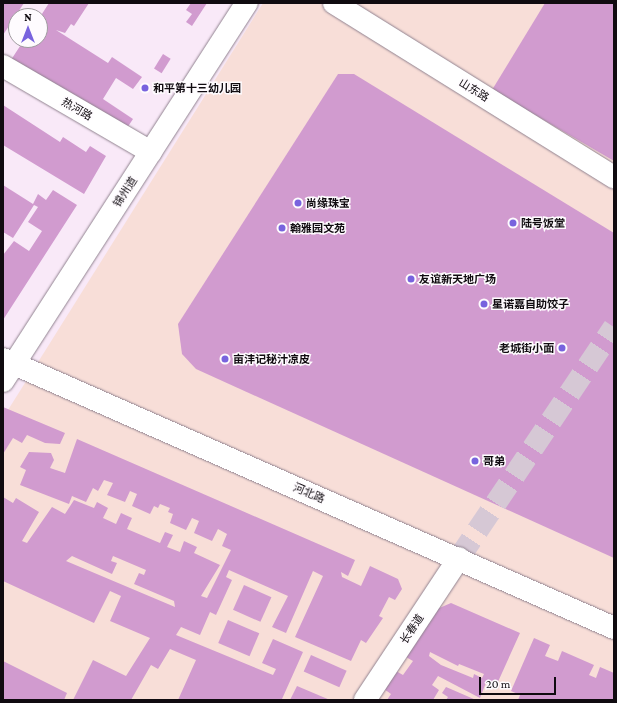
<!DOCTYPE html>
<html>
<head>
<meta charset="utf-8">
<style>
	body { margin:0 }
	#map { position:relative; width:617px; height:703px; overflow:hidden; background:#f9e9f8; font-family:"Crimson Pro","Noto Sans SC",serif }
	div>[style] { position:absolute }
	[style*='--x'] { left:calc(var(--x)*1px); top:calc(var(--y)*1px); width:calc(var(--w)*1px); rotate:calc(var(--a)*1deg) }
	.commercial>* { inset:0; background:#f8ded8 }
	.building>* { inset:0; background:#d19bcf; transform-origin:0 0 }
	.tertiary-tunnel>* { height:22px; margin-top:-11px; transform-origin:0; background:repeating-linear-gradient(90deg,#d6c8d5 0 22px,transparent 0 33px) }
	.roads { filter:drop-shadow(0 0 1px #918390) drop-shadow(0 0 1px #918390) }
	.minor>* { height:22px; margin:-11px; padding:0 11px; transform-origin:11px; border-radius:11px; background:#fff }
	.tertiary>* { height:22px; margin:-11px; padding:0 11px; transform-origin:11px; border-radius:11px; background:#fff }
	.dots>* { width:11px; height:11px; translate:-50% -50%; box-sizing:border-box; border:2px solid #fefbfe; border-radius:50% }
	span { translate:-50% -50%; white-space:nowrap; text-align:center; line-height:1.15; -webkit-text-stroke:3px #fefbfe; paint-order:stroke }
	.poi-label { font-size:11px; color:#100b10; font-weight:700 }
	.left { translate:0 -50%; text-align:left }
	.right { translate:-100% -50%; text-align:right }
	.street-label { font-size:11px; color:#100b10 }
	.frame { position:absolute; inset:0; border:4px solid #100b10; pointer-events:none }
	.north { position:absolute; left:8px; top:8px; width:40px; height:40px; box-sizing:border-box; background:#fefbfe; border:1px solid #9f9b9f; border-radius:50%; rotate:0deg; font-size:11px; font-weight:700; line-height:16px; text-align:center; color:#100b10 }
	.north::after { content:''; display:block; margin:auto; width:14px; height:18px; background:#7863de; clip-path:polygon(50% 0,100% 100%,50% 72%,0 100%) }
	.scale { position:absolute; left:479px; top:677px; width:77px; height:18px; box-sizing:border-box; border:2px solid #100b10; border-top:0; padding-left:5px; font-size:12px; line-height:14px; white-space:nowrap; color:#100b10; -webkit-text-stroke:3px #fefbfe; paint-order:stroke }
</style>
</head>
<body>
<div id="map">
	<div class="commercial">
		<i style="clip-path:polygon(263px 3px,614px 3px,614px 700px,3px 700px,3px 418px)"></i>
	</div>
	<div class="building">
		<i style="clip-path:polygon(3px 3px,24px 3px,3px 35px)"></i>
		<i style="clip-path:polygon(49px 3px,89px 3px,74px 26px,71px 24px,65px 33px,56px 30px,108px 63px,112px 57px,142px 77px,133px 89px,116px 78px,103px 99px,133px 119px,125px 131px,9px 63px,24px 40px,40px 40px,40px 17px)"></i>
		<i style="clip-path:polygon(191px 3px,207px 3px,192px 26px,186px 22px,192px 14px,186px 10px)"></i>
		<i style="clip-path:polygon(545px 3px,614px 3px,614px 161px,492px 90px)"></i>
		<i style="left:163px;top:54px;width:9px;height:17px;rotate:32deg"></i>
		<i style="clip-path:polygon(338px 74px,354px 74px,614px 233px,614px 558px,196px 369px,182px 354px,178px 324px)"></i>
		<i style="clip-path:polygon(3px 105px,60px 142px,63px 137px,86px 152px,90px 146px,106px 156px,84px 194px,3px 145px)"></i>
		<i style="clip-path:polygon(3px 185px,33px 204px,38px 194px,46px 200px,53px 190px,77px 205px,3px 320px,3px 255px,14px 241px,29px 251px,42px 231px,28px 222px,38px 207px,34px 205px,13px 238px,3px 232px)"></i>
		<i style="clip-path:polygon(3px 407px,65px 433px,60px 444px,45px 443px,27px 435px,22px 443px,13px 438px,3px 454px)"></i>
		<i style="clip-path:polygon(evenodd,77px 439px,355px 560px,348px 576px,341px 572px,342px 577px,361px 586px,370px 566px,398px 579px,402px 589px,395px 600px,389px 597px,379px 616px,383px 618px,366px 643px,361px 640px,351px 661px,295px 637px,323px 576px,313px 571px,286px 633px,272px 627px,288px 596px,229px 570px,226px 577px,232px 580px,216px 615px,210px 612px,200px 635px,181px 627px,176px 635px,273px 675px,276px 669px,262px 663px,273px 639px,303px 652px,282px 699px,285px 700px,178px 700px,196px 660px,170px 649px,158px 669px,151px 665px,131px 700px,73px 700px,93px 660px,126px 676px,150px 638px,110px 621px,121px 596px,110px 591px,94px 623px,3px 581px,3px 497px,13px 503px,16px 498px,39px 512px,22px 541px,27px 543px,52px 507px,65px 514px,74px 500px,94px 508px,97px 502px,108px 508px,103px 518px,116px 524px,121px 513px,132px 518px,127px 529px,160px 543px,165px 532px,173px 535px,167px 547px,180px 552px,184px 541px,197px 547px,194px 553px,220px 565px,201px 596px,207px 598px,231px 550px,222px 546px,227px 534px,218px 529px,212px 541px,194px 533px,199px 521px,192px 518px,186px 530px,170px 523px,173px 514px,168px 512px,170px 508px,160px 504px,158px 508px,154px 506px,150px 514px,132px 506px,137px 494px,130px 491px,125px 502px,107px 495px,113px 483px,104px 480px,98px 491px,93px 488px,86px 502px,72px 496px,69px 504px,20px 485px,26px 470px,20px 467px,29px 452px,51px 453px,54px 460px,50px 468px,65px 473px,77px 439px,72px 556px,112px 574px,117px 563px,111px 561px,113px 556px,146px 570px,144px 575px,139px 573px,134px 584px,174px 601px,175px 607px,66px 561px,72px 556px)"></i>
		<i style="left:244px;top:585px;width:30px;height:27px;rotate:24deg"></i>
		<i style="clip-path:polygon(evenodd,451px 603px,520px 633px,497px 684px,487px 680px,480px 698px,438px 676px,432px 685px,439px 690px,433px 700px,387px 700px,391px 694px,384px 689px,396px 671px,403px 675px,413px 661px,406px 657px,437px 609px,451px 603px,430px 652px,458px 666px,459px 664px,484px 674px,482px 678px,474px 674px,473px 678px,441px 665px,429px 656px,430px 652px)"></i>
		<i style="left:228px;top:620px;width:34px;height:25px;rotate:23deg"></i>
		<i style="clip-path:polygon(534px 638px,550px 645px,545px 656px,558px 661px,562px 651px,594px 665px,589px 675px,596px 678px,600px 667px,614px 673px,613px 700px,518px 700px,520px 695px,511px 691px)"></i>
		<i style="left:311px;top:655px;width:39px;height:18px;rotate:24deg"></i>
		<i style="clip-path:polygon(3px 661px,67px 693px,64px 700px,3px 700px)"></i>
		<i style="clip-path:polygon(297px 686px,330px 700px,290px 700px)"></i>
		<i style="clip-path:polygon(446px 687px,453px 690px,476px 700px,446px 700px,448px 697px,442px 693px)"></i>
	</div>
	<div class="tertiary-tunnel">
		<i style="--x:459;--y:558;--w:278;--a:-56.1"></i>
	</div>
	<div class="roads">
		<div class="minor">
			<i style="--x:334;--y:3;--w:330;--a:31.9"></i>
			<i style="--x:3;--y:66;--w:171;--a:30.2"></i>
		</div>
		<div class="tertiary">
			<i style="--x:3;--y:359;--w:668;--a:23.76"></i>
			<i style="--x:3;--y:381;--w:450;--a:-57.2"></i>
			<i style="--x:365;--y:700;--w:170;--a:-56.5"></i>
		</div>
	</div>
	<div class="dots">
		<i style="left:145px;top:88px;background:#7863de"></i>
		<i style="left:298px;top:203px;background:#7863de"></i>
		<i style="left:513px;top:223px;background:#7863de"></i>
		<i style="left:282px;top:228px;background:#7863de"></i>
		<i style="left:411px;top:279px;background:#7863de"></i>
		<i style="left:484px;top:304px;background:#7863de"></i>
		<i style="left:562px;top:348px;background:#7863de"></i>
		<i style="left:225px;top:359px;background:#7863de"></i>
		<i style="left:475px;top:461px;background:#7863de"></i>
	</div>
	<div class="poi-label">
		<span class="left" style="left:153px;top:88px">和平第十三幼儿园</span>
		<span class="left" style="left:306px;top:203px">尚缘珠宝</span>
		<span class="left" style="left:521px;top:223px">陆号饭堂</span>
		<span class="left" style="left:290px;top:228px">翰雅园文苑</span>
		<span class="left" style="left:419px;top:279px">友谊新天地广场</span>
		<span class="left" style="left:492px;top:304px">星诺嘉自助饺子</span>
		<span class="right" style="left:554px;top:348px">老城街小面</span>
		<span class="left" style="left:233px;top:359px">亩沣记秘汁凉皮</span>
		<span class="left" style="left:483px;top:461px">哥弟</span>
	</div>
	<div class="street-label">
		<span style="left:474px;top:90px;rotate:32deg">山东路</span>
		<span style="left:77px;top:109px;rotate:30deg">热河路</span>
		<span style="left:125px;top:192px;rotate:-57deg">锦州道</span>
		<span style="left:309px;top:493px;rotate:23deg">河北路</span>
		<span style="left:412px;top:629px;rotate:-57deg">长春道</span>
	</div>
	<div class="frame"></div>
	<div class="north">N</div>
	<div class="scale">20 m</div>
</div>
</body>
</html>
